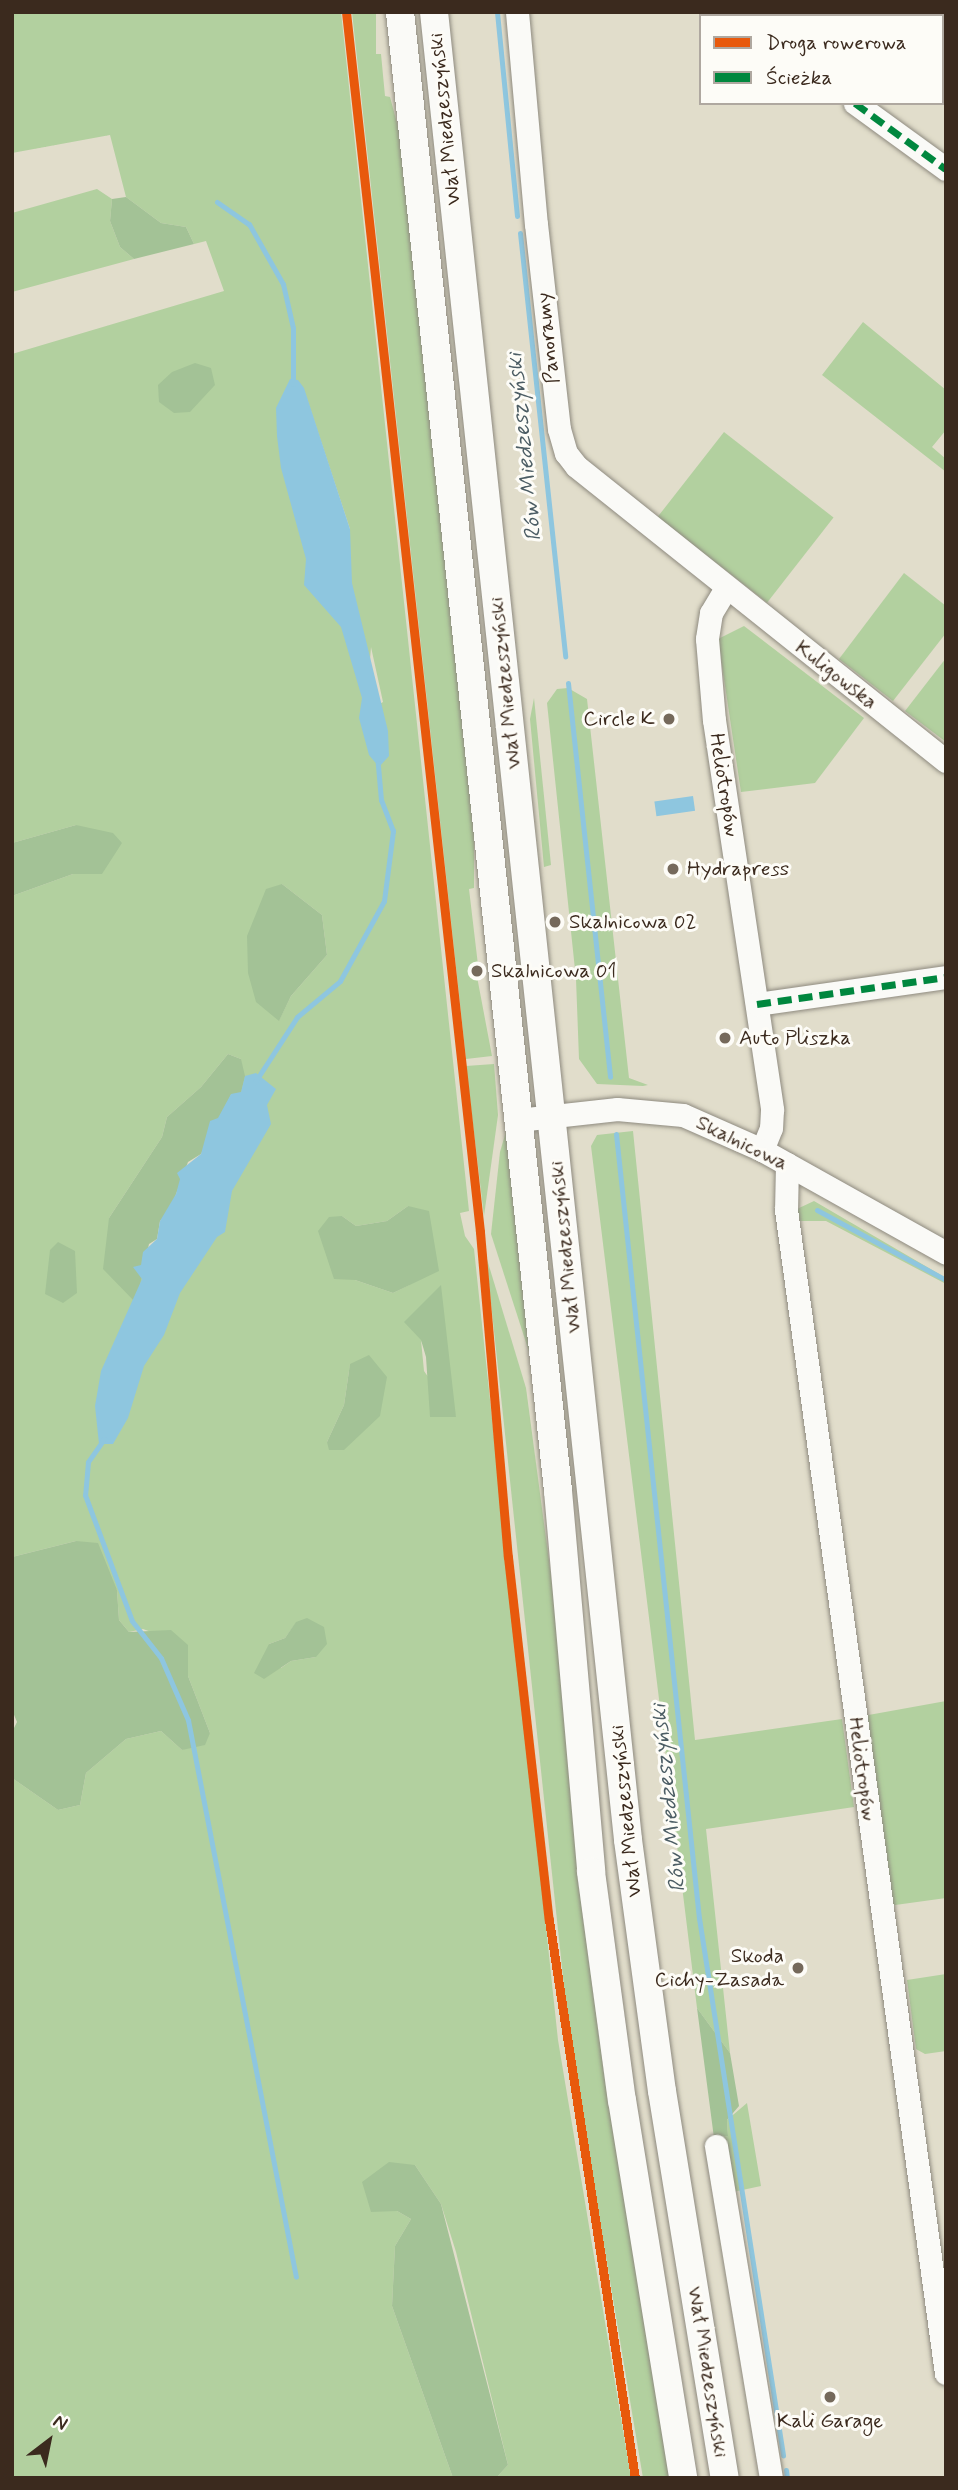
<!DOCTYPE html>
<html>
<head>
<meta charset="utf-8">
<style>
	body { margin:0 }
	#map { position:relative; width:958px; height:2490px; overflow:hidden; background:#e1ddcb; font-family:Mynerve,sans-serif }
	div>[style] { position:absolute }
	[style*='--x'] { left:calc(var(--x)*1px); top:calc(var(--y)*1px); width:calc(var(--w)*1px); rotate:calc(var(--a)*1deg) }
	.green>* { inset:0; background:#b2d09f; transform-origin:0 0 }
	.forest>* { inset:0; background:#a3c296 }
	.water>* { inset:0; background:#8ec6df; transform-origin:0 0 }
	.stream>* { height:5px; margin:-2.5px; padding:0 2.5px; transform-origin:2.5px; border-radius:2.5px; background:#8ec6df }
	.roads { filter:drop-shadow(0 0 2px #8e8a7f) drop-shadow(0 0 2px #8e8a7f) }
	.minor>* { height:23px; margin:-11.5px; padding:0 11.5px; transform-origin:11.5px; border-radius:11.5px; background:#fafaf7 }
	.major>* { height:28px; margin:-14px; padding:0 14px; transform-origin:14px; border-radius:14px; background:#fafaf7 }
	.quiet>* { height:7px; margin-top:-3.5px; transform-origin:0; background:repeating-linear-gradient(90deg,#00873e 0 14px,transparent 0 21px) }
	.cycleway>* { height:9px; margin:-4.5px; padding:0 4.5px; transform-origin:4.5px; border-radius:4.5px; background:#e8590c }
	.dots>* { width:19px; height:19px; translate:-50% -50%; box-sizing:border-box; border:4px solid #fdfcf7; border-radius:50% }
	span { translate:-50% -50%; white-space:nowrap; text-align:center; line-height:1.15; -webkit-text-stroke:6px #fdfcf7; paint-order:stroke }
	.street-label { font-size:21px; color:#3b2a1e }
	.poi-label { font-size:21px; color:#3b2a1e }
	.right { translate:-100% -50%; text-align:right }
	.left { translate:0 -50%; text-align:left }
	.water-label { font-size:23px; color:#4c5d64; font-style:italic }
	.frame { position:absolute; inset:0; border:14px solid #3b2a1e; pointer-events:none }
	.legend { position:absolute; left:699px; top:14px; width:245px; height:91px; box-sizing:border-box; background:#fdfcf7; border:2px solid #afa8a0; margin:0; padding:9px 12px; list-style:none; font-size:21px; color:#3b2a1e }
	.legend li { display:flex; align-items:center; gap:14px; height:35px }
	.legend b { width:35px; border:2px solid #afa8a0 }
	.north { position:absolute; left:14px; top:2406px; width:70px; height:70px; -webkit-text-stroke:5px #fdfcf7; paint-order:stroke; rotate:32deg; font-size:19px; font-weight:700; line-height:28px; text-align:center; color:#3b2a1e }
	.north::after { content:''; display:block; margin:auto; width:24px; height:32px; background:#3b2a1e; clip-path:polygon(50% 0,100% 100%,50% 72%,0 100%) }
</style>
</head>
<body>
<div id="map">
	<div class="green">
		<i style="clip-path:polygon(evenodd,12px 12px,341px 12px,469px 1211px,460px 1213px,465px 1236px,474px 1249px,558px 2040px,631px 2478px,496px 2478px,508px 2465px,456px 2252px,441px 2204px,415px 2165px,371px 2211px,397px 2211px,411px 2219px,395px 2246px,392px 2306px,453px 2478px,12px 2478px,12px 1778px,58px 1810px,80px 1805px,86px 1773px,126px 1739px,161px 1731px,182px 1750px,210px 1733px,188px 1676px,187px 1645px,143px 1629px,129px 1632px,119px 1620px,117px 1590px,76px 1541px,12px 1557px,12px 896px,73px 874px,102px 874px,76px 825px,12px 843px,12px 354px,224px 291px,206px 241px,194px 244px,186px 227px,161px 223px,126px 197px,110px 135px,12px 153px,12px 12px,306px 396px,350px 529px,340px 568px,306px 396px,12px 12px,371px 647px,383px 702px,366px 712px,371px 647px,12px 12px,282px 884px,322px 915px,327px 955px,291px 996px,279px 1020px,282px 884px,12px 12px,228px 1054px,241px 1059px,218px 1215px,128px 1388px,148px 1284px,109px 1218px,162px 1137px,167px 1117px,201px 1087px,228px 1054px,12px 12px,408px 1206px,409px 1285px,393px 1293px,355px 1280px,342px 1216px,356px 1226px,387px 1221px,408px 1206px,12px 12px,421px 1340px,456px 1417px,424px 1371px,421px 1340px,12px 12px,350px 1364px,344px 1450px,327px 1442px,344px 1405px,350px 1364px,12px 12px,296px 1623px,316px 1657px,291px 1661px,281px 1668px,269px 1644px,285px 1638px,296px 1623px)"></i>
		<i style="clip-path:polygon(352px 12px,376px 12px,376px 54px,381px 54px,385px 96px,390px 97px,401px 138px,474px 818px,474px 888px,469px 889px,478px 965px,475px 966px,492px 1056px,466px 1059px)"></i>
		<i style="clip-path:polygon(902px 12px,946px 12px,946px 44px,942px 16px)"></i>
		<i style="clip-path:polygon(97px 189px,112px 199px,110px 221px,120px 247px,134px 259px,12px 292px,12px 213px)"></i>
		<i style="clip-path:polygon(863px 322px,946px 390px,946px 430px,932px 447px,946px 459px,946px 472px,822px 375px)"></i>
		<i style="left:724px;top:432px;width:139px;height:108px;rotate:38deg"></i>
		<i style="clip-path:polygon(904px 573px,946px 606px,946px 633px,893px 701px,839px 659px)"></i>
		<i style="clip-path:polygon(744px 626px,864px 718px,815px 783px,741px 792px,718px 639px)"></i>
		<i style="clip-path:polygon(946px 658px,946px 742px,905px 711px)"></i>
		<i style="clip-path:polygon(568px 688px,587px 699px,629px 1078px,648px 1085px,643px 1086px,597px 1084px,579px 1059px,576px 979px,547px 703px,557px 689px)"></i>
		<i style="clip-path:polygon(534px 698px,551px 865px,544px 867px,530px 719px)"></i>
		<i style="clip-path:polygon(494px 1064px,498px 1115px,484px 1216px,466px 1066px)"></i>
		<i style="clip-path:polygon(507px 1128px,531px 1358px,491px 1234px,500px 1152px)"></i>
		<i style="clip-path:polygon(633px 1131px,695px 1740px,842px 1719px,854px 1807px,706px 1829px,730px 2053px,697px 2008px,591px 1146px,597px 1135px)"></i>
		<i style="clip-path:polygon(814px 1201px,946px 1278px,946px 1284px,826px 1221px,800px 1221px,797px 1209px)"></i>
		<i style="clip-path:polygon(486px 1256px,526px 1388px,671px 2478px,643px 2478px,570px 2042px)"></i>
		<i style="clip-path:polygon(946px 1701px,946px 1898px,888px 1906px,863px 1716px)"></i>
		<i style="clip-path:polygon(946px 1974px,946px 2051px,925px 2054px,916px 2049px,907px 1980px)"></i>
		<i style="clip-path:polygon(747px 2103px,761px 2186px,733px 2192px,721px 2137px,728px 2136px,727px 2120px)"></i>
	</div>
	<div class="forest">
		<i style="clip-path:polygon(126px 197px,161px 223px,186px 227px,194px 244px,134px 259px,120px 247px,110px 221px,112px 199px)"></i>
		<i style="clip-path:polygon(195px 363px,211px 368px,215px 385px,190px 412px,174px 413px,159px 402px,158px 385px,172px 372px)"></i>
		<i style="clip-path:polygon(76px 825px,113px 833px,122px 843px,102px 874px,73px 874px,12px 896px,12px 843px)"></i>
		<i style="clip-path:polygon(282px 884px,322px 915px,327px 955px,291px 996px,279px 1021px,256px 1002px,248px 973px,247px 936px,266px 889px)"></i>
		<i style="clip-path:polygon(228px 1054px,241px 1059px,245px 1076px,241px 1093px,231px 1095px,201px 1154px,188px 1162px,169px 1213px,160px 1221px,157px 1239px,149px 1244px,136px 1303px,103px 1269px,109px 1218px,162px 1137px,167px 1117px,201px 1087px)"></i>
		<i style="clip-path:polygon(408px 1206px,429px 1211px,439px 1271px,393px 1293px,355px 1280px,334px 1279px,318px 1231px,329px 1217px,342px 1216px,356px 1226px,387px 1221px)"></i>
		<i style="clip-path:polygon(58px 1242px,75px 1251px,77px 1293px,63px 1303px,45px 1294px,50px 1250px)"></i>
		<i style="clip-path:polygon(441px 1285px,456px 1417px,430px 1417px,426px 1357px,421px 1340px,404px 1322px)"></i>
		<i style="clip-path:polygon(369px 1355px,387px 1377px,380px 1416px,344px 1450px,329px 1450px,327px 1442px,344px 1405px,350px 1364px)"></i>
		<i style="clip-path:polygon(76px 1541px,98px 1543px,117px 1590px,119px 1620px,129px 1632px,171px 1630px,188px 1645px,188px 1676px,210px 1733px,205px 1745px,182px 1750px,161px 1731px,126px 1739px,86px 1773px,80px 1805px,58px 1810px,12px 1778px,12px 1732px,17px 1722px,12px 1710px,12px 1557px)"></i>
		<i style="clip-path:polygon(307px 1618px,324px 1627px,327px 1644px,316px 1657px,291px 1661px,264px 1679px,254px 1673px,269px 1644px,285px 1638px,296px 1622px)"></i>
		<i style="clip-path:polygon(697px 2008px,730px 2053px,739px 2106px,727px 2120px,728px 2136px,714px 2138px)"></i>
		<i style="clip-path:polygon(389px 2162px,415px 2165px,441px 2204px,508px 2465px,496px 2478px,453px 2478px,392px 2306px,395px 2246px,411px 2219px,397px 2211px,371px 2212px,362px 2182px)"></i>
	</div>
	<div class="water">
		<i style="clip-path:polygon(290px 379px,298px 380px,304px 388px,350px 529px,352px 583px,388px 731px,389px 756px,379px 767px,369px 755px,359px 718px,362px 698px,341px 627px,304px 585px,306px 559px,281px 468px,277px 436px,276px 408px)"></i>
		<i style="left:693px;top:796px;width:15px;height:39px;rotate:82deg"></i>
		<i style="clip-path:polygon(256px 1073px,276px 1089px,267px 1105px,271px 1124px,232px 1191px,225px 1232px,217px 1237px,180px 1293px,164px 1335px,144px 1366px,128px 1418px,113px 1444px,99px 1444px,95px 1406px,101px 1371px,142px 1279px,133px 1267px,141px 1265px,143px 1252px,157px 1239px,160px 1221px,176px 1194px,180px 1179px,177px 1173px,201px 1154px,210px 1121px,218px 1118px,231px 1094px,241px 1092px,245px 1076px)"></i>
	</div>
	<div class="stream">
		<i style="--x:497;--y:12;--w:205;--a:84.4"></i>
		<i style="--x:217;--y:202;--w:39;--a:35"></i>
		<i style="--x:249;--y:224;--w:69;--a:60.5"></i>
		<i style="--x:283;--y:284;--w:45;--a:77.2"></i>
		<i style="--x:293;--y:328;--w:56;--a:90"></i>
		<i style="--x:520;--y:233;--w:426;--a:83.9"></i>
		<i style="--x:568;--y:683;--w:396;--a:83.9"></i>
		<i style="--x:255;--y:1082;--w:77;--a:-57.1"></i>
		<i style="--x:297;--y:1017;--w:56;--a:-39.9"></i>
		<i style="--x:340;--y:981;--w:91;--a:-61.2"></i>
		<i style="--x:384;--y:901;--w:71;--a:-82.7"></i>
		<i style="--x:393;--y:831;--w:33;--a:-111"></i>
		<i style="--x:381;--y:800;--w:37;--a:-95"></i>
		<i style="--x:616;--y:1134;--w:788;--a:83.96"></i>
		<i style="--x:699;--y:1918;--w:544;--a:81.11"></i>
		<i style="--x:817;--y:1210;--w:147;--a:28.5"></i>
		<i style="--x:104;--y:1439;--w:28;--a:125"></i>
		<i style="--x:88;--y:1462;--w:33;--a:95"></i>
		<i style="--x:85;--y:1495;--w:134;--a:69.5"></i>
		<i style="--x:132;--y:1621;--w:47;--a:51.9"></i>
		<i style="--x:161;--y:1658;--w:68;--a:66.5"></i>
		<i style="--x:188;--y:1720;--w:567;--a:79.03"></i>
		<i style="--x:786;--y:2470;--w:8;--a:83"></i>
	</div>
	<div class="roads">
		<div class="minor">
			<i style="--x:517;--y:12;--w:213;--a:84.9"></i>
			<i style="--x:536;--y:224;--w:206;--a:83.6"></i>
			<i style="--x:559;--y:429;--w:25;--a:74"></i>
			<i style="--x:566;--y:453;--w:16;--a:52"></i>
			<i style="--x:576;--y:466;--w:473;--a:38.6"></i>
			<i style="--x:727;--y:12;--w:6;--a:39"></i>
			<i style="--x:855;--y:103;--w:112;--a:36"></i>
			<i style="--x:726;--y:588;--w:29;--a:121"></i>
			<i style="--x:711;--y:613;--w:26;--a:99"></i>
			<i style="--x:707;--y:639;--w:81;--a:85.1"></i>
			<i style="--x:714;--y:720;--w:394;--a:81.5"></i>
			<i style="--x:772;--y:1110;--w:18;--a:93"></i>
			<i style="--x:771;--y:1128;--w:24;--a:112"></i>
			<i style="--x:757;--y:1004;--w:191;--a:-8.1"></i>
			<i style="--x:518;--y:1120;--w:100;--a:-6.3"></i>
			<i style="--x:617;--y:1109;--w:66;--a:5.2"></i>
			<i style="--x:683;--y:1115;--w:86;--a:23.9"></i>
			<i style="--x:762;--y:1150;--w:211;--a:29.2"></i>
			<i style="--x:787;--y:1164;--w:46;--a:91.2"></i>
			<i style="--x:786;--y:1210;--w:1174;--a:82.17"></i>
			<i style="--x:716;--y:2146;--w:337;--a:80.6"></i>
		</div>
		<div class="major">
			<i style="--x:400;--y:12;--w:1487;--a:83.9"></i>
			<i style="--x:558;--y:1491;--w:382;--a:85"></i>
			<i style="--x:591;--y:1872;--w:230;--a:82.3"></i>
			<i style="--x:622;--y:2100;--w:383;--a:80.8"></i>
			<i style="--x:434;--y:12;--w:1838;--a:83.94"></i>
			<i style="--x:628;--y:1840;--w:253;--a:82.3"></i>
			<i style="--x:662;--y:2091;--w:392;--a:80.8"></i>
		</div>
	</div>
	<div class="quiet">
		<i style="--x:727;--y:12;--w:6;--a:39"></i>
		<i style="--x:855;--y:103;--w:112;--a:36"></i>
		<i style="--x:757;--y:1004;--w:191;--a:-8.1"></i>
	</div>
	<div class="cycleway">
		<i style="--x:346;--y:12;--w:1227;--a:83.73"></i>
		<i style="--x:480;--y:1232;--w:326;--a:85.1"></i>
		<i style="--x:508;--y:1557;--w:365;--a:83.6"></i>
		<i style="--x:549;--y:1920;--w:565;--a:81.24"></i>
	</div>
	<div class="dots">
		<i style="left:669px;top:719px;background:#75695b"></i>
		<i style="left:673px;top:869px;background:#75695b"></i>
		<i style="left:555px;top:922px;background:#75695b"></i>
		<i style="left:477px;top:971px;background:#75695b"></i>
		<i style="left:725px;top:1038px;background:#75695b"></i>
		<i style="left:798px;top:1968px;background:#75695b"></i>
		<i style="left:830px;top:2397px;background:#75695b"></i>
	</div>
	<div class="street-label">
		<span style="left:445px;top:119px;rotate:-96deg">Wał Miedzeszyński</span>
		<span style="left:548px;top:338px;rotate:-96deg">Panoramy</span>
		<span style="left:836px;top:675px;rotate:38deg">Kuligowska</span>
		<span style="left:505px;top:683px;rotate:-96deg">Wał Miedzeszyński</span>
		<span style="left:724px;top:785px;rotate:81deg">Heliotropów</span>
		<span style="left:742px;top:1143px;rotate:26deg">Skalnicowa</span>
		<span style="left:565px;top:1247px;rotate:-96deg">Wał Miedzeszyński</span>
		<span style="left:862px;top:1769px;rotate:82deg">Heliotropów</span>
		<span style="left:626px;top:1811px;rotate:-96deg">Wał Miedzeszyński</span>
		<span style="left:708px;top:2372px;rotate:81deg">Wał Miedzeszyński</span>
	</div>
	<div class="poi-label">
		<span class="right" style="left:655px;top:719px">Circle K</span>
		<span class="left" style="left:687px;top:869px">Hydrapress</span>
		<span class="left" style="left:569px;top:922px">Skalnicowa 02</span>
		<span class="left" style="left:491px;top:971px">Skalnicowa 01</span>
		<span class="left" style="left:739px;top:1038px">Auto Pliszka</span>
		<span class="right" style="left:784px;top:1968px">Skoda<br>Cichy-Zasada</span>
		<span style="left:830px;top:2421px">Kali Garage</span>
	</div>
	<div class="water-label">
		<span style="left:525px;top:447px;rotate:-96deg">Rów Miedzeszyński</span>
		<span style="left:669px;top:1798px;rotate:-96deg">Rów Miedzeszyński</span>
	</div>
	<div class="frame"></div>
	<ul class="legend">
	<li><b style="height:9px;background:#e8590c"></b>Droga rowerowa</li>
	<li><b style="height:9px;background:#00873e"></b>Ścieżka</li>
	</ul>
	<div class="north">N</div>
</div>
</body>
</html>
